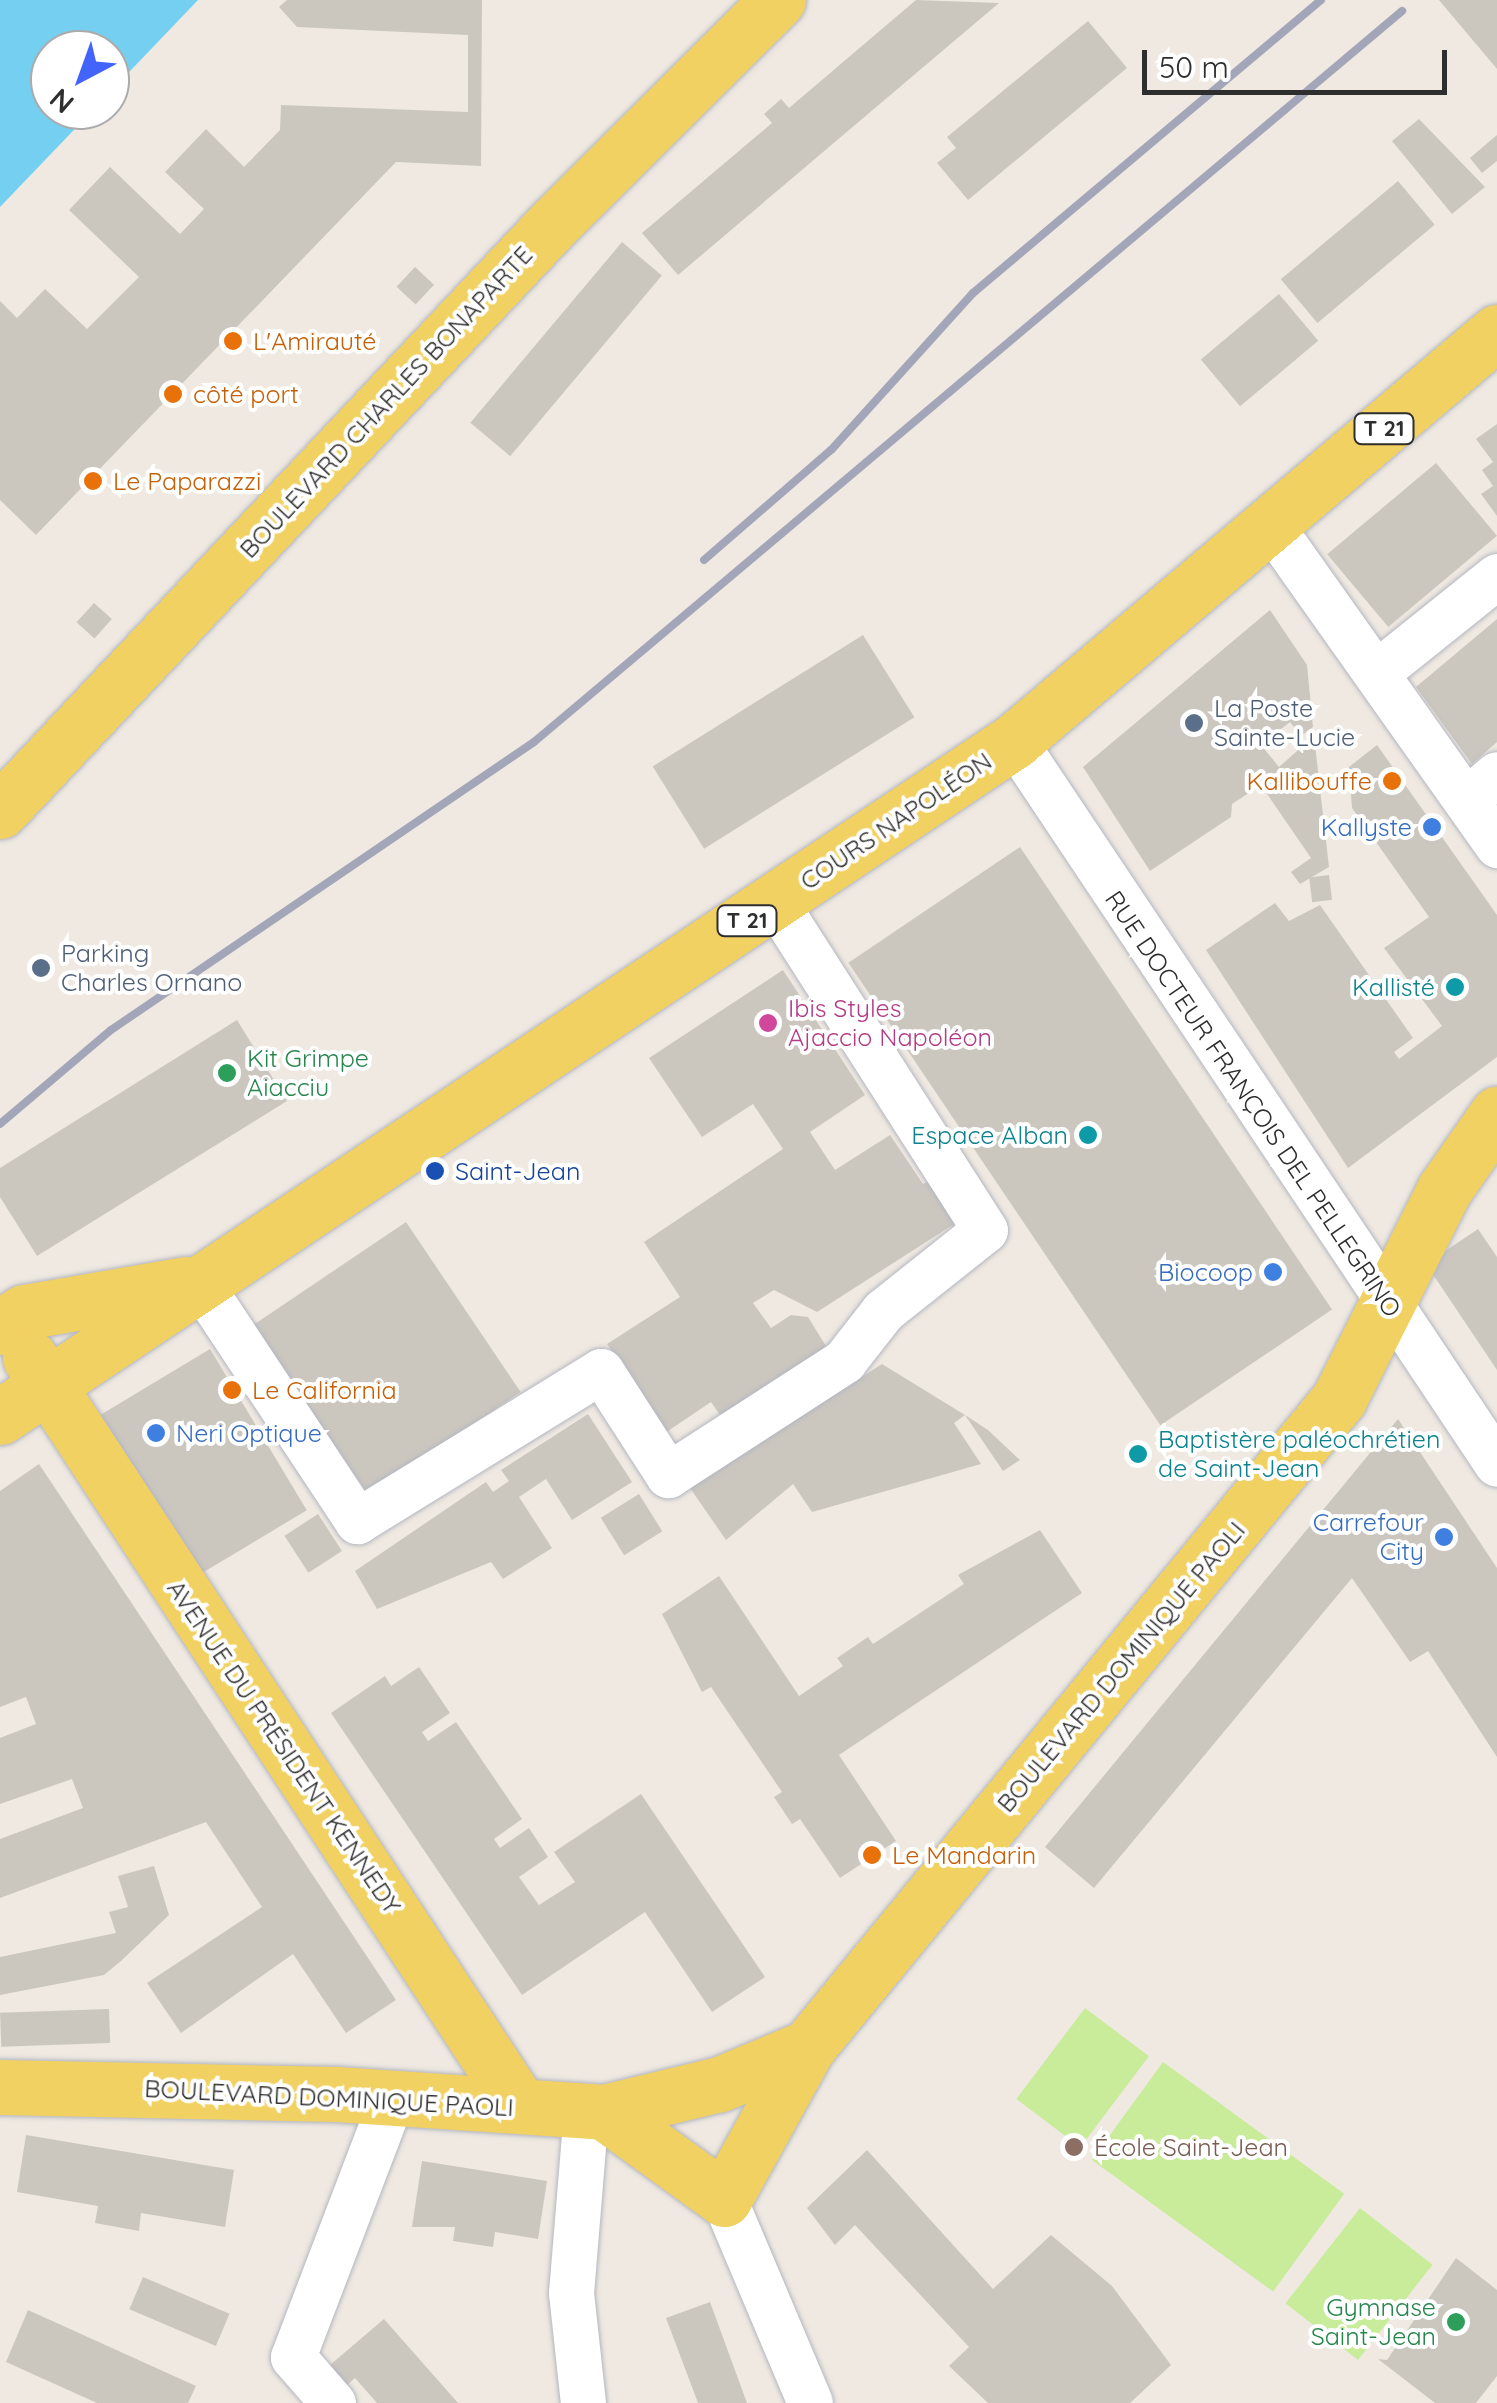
<!DOCTYPE html>
<html>
<head>
<meta charset="utf-8">
<style>
	body { margin:0 }
	#map { position:relative; width:1497px; height:2403px; overflow:hidden; background:#efe9e1; font-family:Quicksand,sans-serif }
	div>[style] { position:absolute }
	[style*='--x'] { left:calc(var(--x)*1px); top:calc(var(--y)*1px); width:calc(var(--w)*1px); rotate:calc(var(--a)*1deg) }
	.pitch>* { inset:0; background:#c9ec9a; transform-origin:0 0 }
	.water>* { inset:0; background:#75cff0 }
	.building>* { inset:0; background:#cbc7bf; transform-origin:0 0 }
	.roads { filter:drop-shadow(0 0 2px #b4b7c1) drop-shadow(0 0 2px #b4b7c1) }
	.minor>* { height:45px; margin:-22.5px; padding:0 22.5px; transform-origin:22.5px; border-radius:22.5px; background:#fff }
	.major>* { height:55px; margin:-27.5px; padding:0 27.5px; transform-origin:27.5px; border-radius:27.5px; background:#f2d163 }
	.rail>* { height:8px; margin:-4px; padding:0 4px; transform-origin:4px; border-radius:4px; background:#a3a6b8 }
	.dots>* { width:28px; height:28px; translate:-50% -50%; box-sizing:border-box; border:5px solid #fff; border-radius:50% }
	span { translate:-50% -50%; white-space:nowrap; text-align:center; line-height:1.15; -webkit-text-stroke:8px #fff; paint-order:stroke }
	.shield-label span { padding:2px 8px; background:#fff; border:2px solid; border-radius:8px; -webkit-text-stroke-width:0 }
	.shield-label { font-size:22px; color:#2e2e2e; font-weight:700 }
	.food-label { font-size:25px; color:#c56008 }
	.left { translate:0 -50%; text-align:left }
	.right { translate:-100% -50%; text-align:right }
	.street-label { font-size:25px; color:#2e2e2e }
	.service-label { font-size:25px; color:#4e5e75 }
	.shop-label { font-size:25px; color:#366cbe }
	.culture-label { font-size:25px; color:#0d838f }
	.hotel-label { font-size:25px; color:#b23c85 }
	.leisure-label { font-size:25px; color:#27864d }
	.transit-label { font-size:25px; color:#164399 }
	.education-label { font-size:25px; color:#785e54 }
	.north { position:absolute; left:30px; top:30px; width:100px; height:100px; box-sizing:border-box; background:#fff; border:2px solid #ababab; border-radius:50%; rotate:221deg; font-size:28px; font-weight:700; line-height:40px; text-align:center; color:#2e2e2e }
	.north::after { content:''; display:block; margin:auto; width:35px; height:45px; background:#4264fb; clip-path:polygon(50% 0,100% 100%,50% 72%,0 100%) }
	.scale { position:absolute; left:1142px; top:50px; width:305px; height:45px; box-sizing:border-box; border:5px solid #2e2e2e; border-top:0; padding-left:12px; font-size:30px; line-height:35px; white-space:nowrap; color:#2e2e2e; -webkit-text-stroke:8px #fff; paint-order:stroke }
</style>
</head>
<body>
<div id="map">
	<div class="pitch">
		<i style="left:1085px;top:2008px;width:80px;height:114px;rotate:37deg"></i>
		<i style="left:1163px;top:2062px;width:224px;height:121px;rotate:36deg"></i>
		<i style="left:1360px;top:2208px;width:92px;height:121px;rotate:38deg"></i>
	</div>
	<div class="water">
		<i style="clip-path:polygon(0 0,198px 0,110px 92px,110px 50px,50px 50px,50px 110px,93px 110px,0 207px)"></i>
	</div>
	<div class="building">
		<i style="clip-path:polygon(287px 0,482px 0,481px 166px,396px 162px,36px 535px,0 500px,0 301px,17px 318px,45px 289px,87px 329px,139px 277px,69px 210px,110px 167px,180px 234px,204px 209px,165px 172px,206px 129px,244px 167px,280px 130px,281px 105px,468px 112px,468px 35px,297px 27px,279px 7px)"></i>
		<i style="clip-path:polygon(916px 0,999px 3px,678px 275px,642px 233px,772px 123px,764px 114px,781px 99px,789px 108px)"></i>
		<i style="clip-path:polygon(1439px 0,1497px 0,1497px 69px)"></i>
		<i style="clip-path:polygon(1088px 21px,1127px 68px,968px 200px,937px 163px,956px 148px,947px 137px)"></i>
		<i style="clip-path:polygon(1419px 119px,1485px 187px,1452px 214px,1392px 141px)"></i>
		<i style="clip-path:polygon(1497px 135px,1497px 161px,1482px 173px,1470px 158px)"></i>
		<i style="left:1398px;top:181px;width:57px;height:153px;rotate:50deg"></i>
		<i style="left:622px;top:242px;width:52px;height:236px;rotate:40deg"></i>
		<i style="left:415px;top:267px;width:26px;height:27px;rotate:43deg"></i>
		<i style="left:1279px;top:294px;width:61px;height:102px;rotate:50deg"></i>
		<i style="clip-path:polygon(1497px 424px,1497px 516px,1481px 494px,1493px 486px,1482px 470px,1493px 462px,1476px 439px)"></i>
		<i style="left:1436px;top:463px;width:95px;height:142px;rotate:50deg"></i>
		<i style="left:94px;top:603px;width:24px;height:26px;rotate:42deg"></i>
		<i style="clip-path:polygon(1270px 610px,1307px 665px,1313px 727px,1301px 736px,1290px 722px,1261px 745px,1279px 767px,1314px 736px,1329px 867px,1300px 884px,1291px 872px,1311px 858px,1261px 785px,1232px 804px,1231px 817px,1150px 871px,1083px 767px)"></i>
		<i style="clip-path:polygon(1497px 619px,1497px 742px,1472px 764px,1416px 687px)"></i>
		<i style="left:863px;top:635px;width:97px;height:248px;rotate:58deg"></i>
		<i style="clip-path:polygon(1377px 745px,1497px 915px,1497px 1057px,1348px 1168px,1206px 950px,1275px 903px,1289px 921px,1320px 905px,1413px 1038px,1394px 1052px,1399px 1059px,1442px 1026px,1384px 948px,1429px 917px,1352px 808px,1349px 767px)"></i>
		<i style="left:1020px;top:847px;width:558px;height:207px;rotate:56deg"></i>
		<i style="left:1329px;top:875px;width:25px;height:20px;rotate:83deg"></i>
		<i style="clip-path:polygon(783px 970px,865px 1095px,810px 1132px,835px 1170px,890px 1135px,923px 1184px,933px 1178px,962px 1219px,817px 1312px,774px 1290px,753px 1303px,771px 1328px,791px 1315px,808px 1317px,834px 1359px,725px 1422px,711px 1402px,665px 1433px,607px 1344px,680px 1297px,644px 1242px,783px 1149px,753px 1104px,702px 1137px,649px 1058px)"></i>
		<i style="clip-path:polygon(237px 1020px,287px 1101px,37px 1256px,0 1197px,0 1168px)"></i>
		<i style="left:406px;top:1222px;width:205px;height:184px;rotate:56deg"></i>
		<i style="clip-path:polygon(1478px 1229px,1497px 1257px,1497px 1370px,1426px 1264px)"></i>
		<i style="left:210px;top:1349px;width:188px;height:129px;rotate:59deg"></i>
		<i style="clip-path:polygon(882px 1364px,965px 1415px,954px 1423px,981px 1464px,812px 1512px,793px 1484px,726px 1540px,690px 1488px)"></i>
		<i style="clip-path:polygon(588px 1414px,632px 1482px,572px 1520px,546px 1479px,519px 1497px,552px 1548px,503px 1579px,491px 1562px,377px 1609px,355px 1571px,486px 1482px,493px 1492px,509px 1481px,501px 1470px)"></i>
		<i style="clip-path:polygon(965px 1415px,988px 1430px,1020px 1460px,1003px 1471px)"></i>
		<i style="clip-path:polygon(1398px 1419px,1497px 1568px,1497px 1757px,1428px 1651px,1410px 1662px,1352px 1578px,1094px 1888px,1045px 1847px)"></i>
		<i style="clip-path:polygon(39px 1464px,396px 2000px,346px 2033px,293px 1954px,181px 2033px,147px 1983px,262px 1907px,206px 1822px,0 1898px,0 1839px,83px 1808px,72px 1779px,0 1804px,0 1738px,36px 1724px,26px 1697px,0 1707px,0 1491px)"></i>
		<i style="left:639px;top:1494px;width:44px;height:45px;rotate:58deg"></i>
		<i style="left:318px;top:1514px;width:44px;height:40px;rotate:57deg"></i>
		<i style="clip-path:polygon(1040px 1530px,1082px 1593px,839px 1755px,896px 1841px,840px 1878px,800px 1819px,792px 1824px,774px 1797px,782px 1792px,711px 1687px,702px 1692px,662px 1614px,719px 1576px,799px 1696px,843px 1666px,837px 1658px,868px 1637px,873px 1644px,964px 1584px,958px 1575px)"></i>
		<i style="clip-path:polygon(419px 1667px,450px 1713px,422px 1732px,428px 1741px,456px 1722px,522px 1819px,494px 1839px,500px 1848px,529px 1828px,548px 1857px,519px 1877px,539px 1905px,575px 1882px,554px 1852px,641px 1794px,765px 1977px,712px 2012px,645px 1912px,522px 1995px,331px 1713px,385px 1676px,391px 1686px)"></i>
		<i style="clip-path:polygon(154px 1866px,169px 1915px,121px 1961px,104px 1975px,0 1995px,0 1957px,116px 1933px,109px 1912px,128px 1907px,118px 1876px)"></i>
		<i style="left:109px;top:2009px;width:34px;height:109px;rotate:88deg"></i>
		<i style="clip-path:polygon(26px 2135px,234px 2170px,225px 2227px,141px 2213px,139px 2231px,95px 2223px,98px 2206px,17px 2192px)"></i>
		<i style="clip-path:polygon(867px 2150px,993px 2289px,1051px 2235px,1112px 2286px,1171px 2365px,1130px 2403px,988px 2403px,949px 2366px,969px 2347px,855px 2225px,835px 2245px,807px 2208px)"></i>
		<i style="clip-path:polygon(422px 2161px,547px 2181px,538px 2239px,495px 2232px,493px 2247px,453px 2241px,455px 2227px,412px 2227px)"></i>
		<i style="clip-path:polygon(1456px 2258px,1497px 2290px,1497px 2376px,1476px 2403px,1435px 2403px,1378px 2359px,1387px 2360px)"></i>
		<i style="left:143px;top:2277px;width:94px;height:35px;rotate:23deg"></i>
		<i style="clip-path:polygon(710px 2302px,747px 2403px,698px 2403px,666px 2318px)"></i>
		<i style="clip-path:polygon(28px 2310px,196px 2386px,188px 2403px,97px 2403px,6px 2362px)"></i>
		<i style="clip-path:polygon(384px 2319px,458px 2403px,377px 2403px,355px 2378px,347px 2385px,330px 2365px)"></i>
	</div>
	<div class="roads">
		<div class="minor">
			<i style="--x:1272;--y:527;--w:390;--a:54.7"></i>
			<i style="--x:1376;--y:673;--w:155;--a:-38.7"></i>
			<i style="--x:1014;--y:741;--w:869;--a:56.26"></i>
			<i style="--x:1466;--y:800;--w:40;--a:-40"></i>
			<i style="--x:199;--y:1282;--w:287;--a:56.5"></i>
			<i style="--x:357;--y:1521;--w:286;--a:-31.6"></i>
			<i style="--x:601;--y:1371;--w:124;--a:57.2"></i>
			<i style="--x:668;--y:1475;--w:210;--a:-32.9"></i>
			<i style="--x:844;--y:1361;--w:63;--a:-52"></i>
			<i style="--x:883;--y:1311;--w:130;--a:-38.5"></i>
			<i style="--x:985;--y:1230;--w:389;--a:-122.6"></i>
			<i style="--x:724;--y:2199;--w:221;--a:67.1"></i>
			<i style="--x:333;--y:2403;--w:61;--a:-131"></i>
			<i style="--x:293;--y:2357;--w:277;--a:-69.1"></i>
			<i style="--x:583;--y:2403;--w:111;--a:-96.2"></i>
			<i style="--x:571;--y:2293;--w:183;--a:-85.3"></i>
		</div>
		<div class="major">
			<i style="--x:0;--y:811;--w:805;--a:-46.71"></i>
			<i style="--x:552;--y:225;--w:319;--a:-44.9"></i>
			<i style="--x:0;--y:1327;--w:28;--a:-32"></i>
			<i style="--x:24;--y:1312;--w:164;--a:-9.8"></i>
			<i style="--x:30;--y:1358;--w:894;--a:56.77"></i>
			<i style="--x:0;--y:1417;--w:1219;--a:-33.69"></i>
			<i style="--x:1014;--y:741;--w:633;--a:-40.26"></i>
			<i style="--x:0;--y:2087;--w:336;--a:1.2"></i>
			<i style="--x:336;--y:2094;--w:269;--a:3.8"></i>
			<i style="--x:604;--y:2112;--w:119;--a:-13.6"></i>
			<i style="--x:720;--y:2084;--w:95;--a:-22.8"></i>
			<i style="--x:604;--y:2112;--w:148;--a:35.9"></i>
			<i style="--x:724;--y:2199;--w:174;--a:-61.1"></i>
			<i style="--x:808;--y:2047;--w:838;--a:-50.67"></i>
			<i style="--x:1339;--y:1399;--w:234;--a:-63.3"></i>
			<i style="--x:1444;--y:1190;--w:93;--a:-55.1"></i>
		</div>
	</div>
	<div class="rail">
		<i style="--x:704;--y:560;--w:169;--a:-40.9"></i>
		<i style="--x:832;--y:449;--w:210;--a:-47.9"></i>
		<i style="--x:973;--y:293;--w:455;--a:-40.1"></i>
		<i style="--x:0;--y:1124;--w:145;--a:-40.3"></i>
		<i style="--x:111;--y:1030;--w:512;--a:-34.25"></i>
		<i style="--x:534;--y:742;--w:1135;--a:-40.1"></i>
	</div>
	<div class="dots">
		<i style="left:233px;top:341px;background:#e8710a"></i>
		<i style="left:173px;top:394px;background:#e8710a"></i>
		<i style="left:93px;top:481px;background:#e8710a"></i>
		<i style="left:1194px;top:723px;background:#5c6f8a"></i>
		<i style="left:1392px;top:781px;background:#e8710a"></i>
		<i style="left:1432px;top:827px;background:#3f7fe0"></i>
		<i style="left:41px;top:968px;background:#5c6f8a"></i>
		<i style="left:1455px;top:987px;background:#0f9aa8"></i>
		<i style="left:768px;top:1023px;background:#d1479c"></i>
		<i style="left:227px;top:1073px;background:#2e9e5b"></i>
		<i style="left:1088px;top:1135px;background:#0f9aa8"></i>
		<i style="left:435px;top:1171px;background:#1a4fb4"></i>
		<i style="left:1273px;top:1272px;background:#3f7fe0"></i>
		<i style="left:232px;top:1390px;background:#e8710a"></i>
		<i style="left:156px;top:1433px;background:#3f7fe0"></i>
		<i style="left:1138px;top:1454px;background:#0f9aa8"></i>
		<i style="left:1444px;top:1537px;background:#3f7fe0"></i>
		<i style="left:872px;top:1855px;background:#e8710a"></i>
		<i style="left:1074px;top:2147px;background:#8d6e63"></i>
		<i style="left:1456px;top:2322px;background:#2e9e5b"></i>
	</div>
	<div class="shield-label">
		<span style="left:1384px;top:429px">T 21</span>
		<span style="left:747px;top:921px">T 21</span>
	</div>
	<div class="food-label">
		<span class="left" style="left:253px;top:341px">L'Amirauté</span>
		<span class="left" style="left:193px;top:394px">côté port</span>
		<span class="left" style="left:113px;top:481px">Le Paparazzi</span>
		<span class="right" style="left:1372px;top:781px">Kallibouffe</span>
		<span class="left" style="left:252px;top:1390px">Le California</span>
		<span class="left" style="left:892px;top:1855px">Le Mandarin</span>
	</div>
	<div class="street-label">
		<span style="left:386px;top:402px;rotate:-47deg">BOULEVARD CHARLES BONAPARTE</span>
		<span style="left:896px;top:821px;rotate:-34deg">COURS NAPOLÉON</span>
		<span style="left:1253px;top:1104px;rotate:56deg">RUE DOCTEUR FRANÇOIS DEL PELLEGRINO</span>
		<span style="left:1121px;top:1667px;rotate:-50deg">BOULEVARD DOMINIQUE PAOLI</span>
		<span style="left:284px;top:1747px;rotate:56deg">AVENUE DU PRÉSIDENT KENNEDY</span>
		<span style="left:329px;top:2098px;rotate:3deg">BOULEVARD DOMINIQUE PAOLI</span>
	</div>
	<div class="service-label">
		<span class="left" style="left:1214px;top:723px">La Poste<br>Sainte-Lucie</span>
		<span class="left" style="left:61px;top:968px">Parking<br>Charles Ornano</span>
	</div>
	<div class="shop-label">
		<span class="right" style="left:1412px;top:827px">Kallyste</span>
		<span class="right" style="left:1253px;top:1272px">Biocoop</span>
		<span class="left" style="left:176px;top:1433px">Neri Optique</span>
		<span class="right" style="left:1424px;top:1537px">Carrefour<br>City</span>
	</div>
	<div class="culture-label">
		<span class="right" style="left:1435px;top:987px">Kallisté</span>
		<span class="right" style="left:1068px;top:1135px">Espace Alban</span>
		<span class="left" style="left:1158px;top:1454px">Baptistère paléochrétien<br>de Saint-Jean</span>
	</div>
	<div class="hotel-label">
		<span class="left" style="left:788px;top:1023px">Ibis Styles<br>Ajaccio Napoléon</span>
	</div>
	<div class="leisure-label">
		<span class="left" style="left:247px;top:1073px">Kit Grimpe<br>Aiacciu</span>
		<span class="right" style="left:1436px;top:2322px">Gymnase<br>Saint-Jean</span>
	</div>
	<div class="transit-label">
		<span class="left" style="left:455px;top:1171px">Saint-Jean</span>
	</div>
	<div class="education-label">
		<span class="left" style="left:1094px;top:2147px">École Saint-Jean</span>
	</div>
	<div class="north">N</div>
	<div class="scale">50 m</div>
</div>
</body>
</html>
